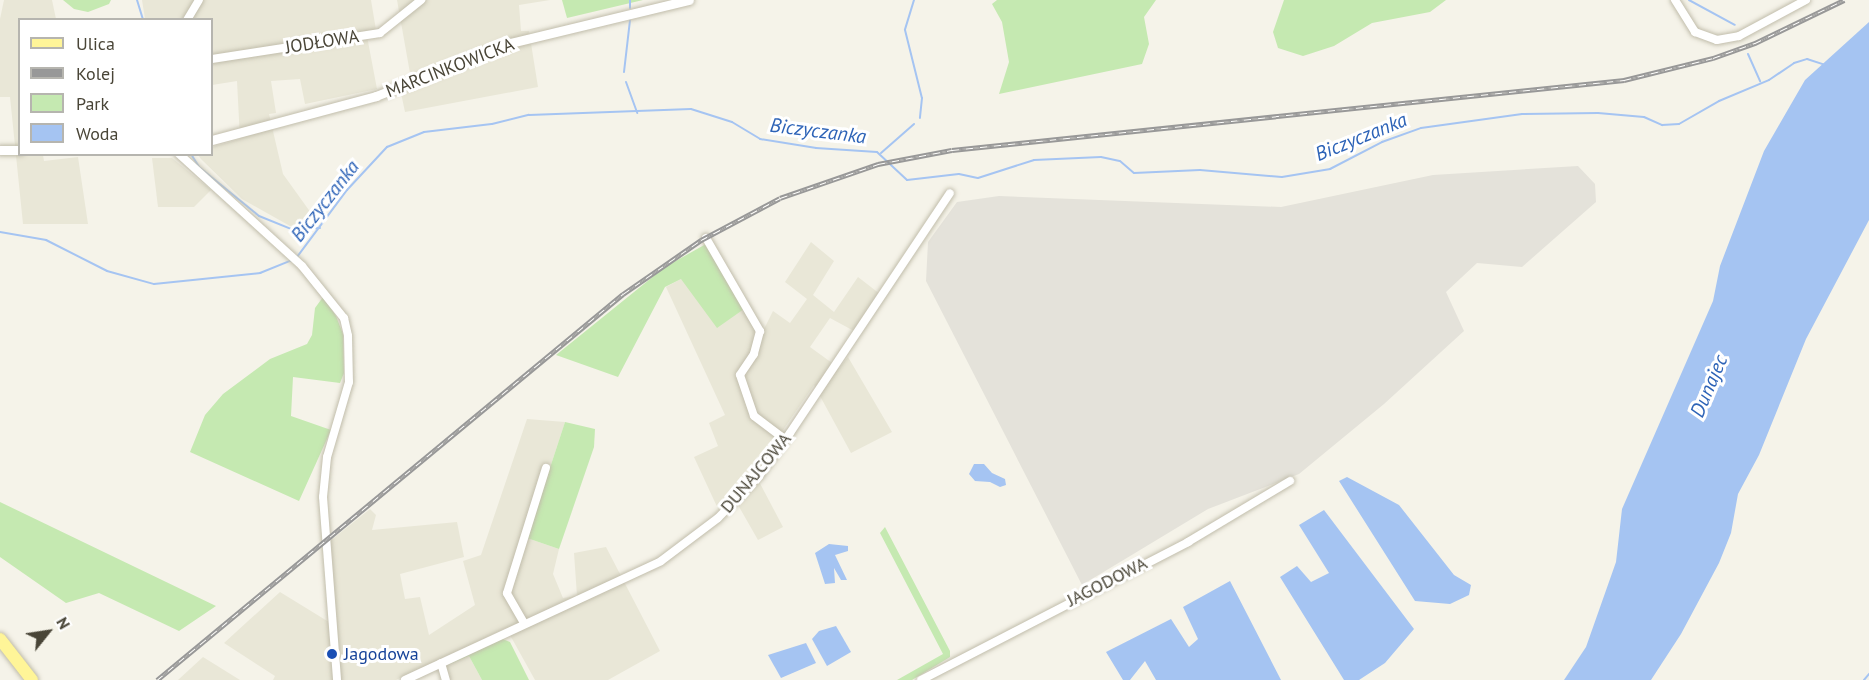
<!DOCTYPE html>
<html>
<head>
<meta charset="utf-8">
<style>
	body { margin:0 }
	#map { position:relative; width:1869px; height:680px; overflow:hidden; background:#f5f3e9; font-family:"PT Sans",sans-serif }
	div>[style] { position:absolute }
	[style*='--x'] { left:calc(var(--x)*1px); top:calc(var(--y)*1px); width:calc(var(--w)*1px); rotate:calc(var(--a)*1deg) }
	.residential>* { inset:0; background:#e9e7d7 }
	.industrial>* { inset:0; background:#e4e2da }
	.green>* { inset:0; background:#c5e9b1 }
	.water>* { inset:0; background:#a5c4f2 }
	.stream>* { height:2px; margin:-1px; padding:0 1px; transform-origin:1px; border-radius:1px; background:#a5c4f2 }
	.roads { filter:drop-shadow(0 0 2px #c1bdab) drop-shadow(0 0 2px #c1bdab) }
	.minor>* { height:8px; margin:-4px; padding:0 4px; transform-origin:4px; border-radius:4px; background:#fff }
	.tertiary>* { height:9px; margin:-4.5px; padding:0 4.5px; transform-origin:4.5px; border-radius:4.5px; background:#fff }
	.primary>* { height:12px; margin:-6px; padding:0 6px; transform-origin:6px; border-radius:6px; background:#fff598 }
	.rail>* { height:4.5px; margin-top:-2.25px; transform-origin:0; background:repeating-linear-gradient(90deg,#fff 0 7px,#989898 0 14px); box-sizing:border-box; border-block:2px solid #989898 }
	.dots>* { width:16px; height:16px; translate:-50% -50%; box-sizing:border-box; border:3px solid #fff; border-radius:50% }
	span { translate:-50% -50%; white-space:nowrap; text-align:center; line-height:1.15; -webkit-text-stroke:6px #fff; paint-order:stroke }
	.street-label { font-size:18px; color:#494537 }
	.transit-label { font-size:18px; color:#164399 }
	.left { translate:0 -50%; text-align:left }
	.water-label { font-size:20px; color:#2d63b7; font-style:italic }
	.legend { position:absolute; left:18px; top:18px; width:195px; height:138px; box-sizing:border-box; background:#fff; border:2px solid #b6b5af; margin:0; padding:8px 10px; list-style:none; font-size:18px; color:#494537 }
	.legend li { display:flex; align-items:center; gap:12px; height:30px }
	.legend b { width:30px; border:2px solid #b6b5af }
	.north { position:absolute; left:18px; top:602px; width:60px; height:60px; -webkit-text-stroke:4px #fff; paint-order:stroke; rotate:60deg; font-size:16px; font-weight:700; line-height:24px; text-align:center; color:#494537 }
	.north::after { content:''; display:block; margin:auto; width:21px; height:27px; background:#494537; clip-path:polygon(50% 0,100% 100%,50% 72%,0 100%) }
</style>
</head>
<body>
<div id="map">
	<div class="residential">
		<i style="clip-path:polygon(4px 0,52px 0,56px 19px,20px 20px,20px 154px,43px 155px,44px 161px,78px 157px,88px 224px,23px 224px,10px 97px,0 97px,0 19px)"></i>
		<i style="clip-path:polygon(142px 0,371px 0,376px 30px,366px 31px,377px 89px,305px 104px,300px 79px,271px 81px,276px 113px,269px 114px,283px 174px,316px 220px,290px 226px,242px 199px,201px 159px,198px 155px,212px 154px,212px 147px,240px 139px,237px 81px,212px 85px,212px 20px,145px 19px)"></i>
		<i style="clip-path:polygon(397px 0,550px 0,519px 5px,521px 31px,529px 31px,538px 87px,405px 112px,401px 93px,413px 90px)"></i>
		<i style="clip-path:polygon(152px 158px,172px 158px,211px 190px,194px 207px,158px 207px)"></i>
		<i style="clip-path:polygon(811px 242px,834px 261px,813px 295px,834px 312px,858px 277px,880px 294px,854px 331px,830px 318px,810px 347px,839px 368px,848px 357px,892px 432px,851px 453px,814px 385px,754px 472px,783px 527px,758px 540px,734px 498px,719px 511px,694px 457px,718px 446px,709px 423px,725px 415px,666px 287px,681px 279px,744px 309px,761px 335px,773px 311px,790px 323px,807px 299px,785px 282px)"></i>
		<i style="clip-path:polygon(527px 419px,565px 422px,527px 538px,559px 549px,553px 574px,563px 598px,577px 596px,574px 553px,606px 547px,660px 651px,608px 680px,535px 680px,506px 628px,396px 680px,273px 680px,275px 676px,224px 643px,280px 592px,337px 627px,330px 541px,370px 509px,376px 515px,372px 530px,457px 522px,464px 557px,400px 574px,405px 599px,420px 597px,429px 635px,475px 605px,463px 561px,481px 555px)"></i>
		<i style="clip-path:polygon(469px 656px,482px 680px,447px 680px,443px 667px)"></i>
		<i style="clip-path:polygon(203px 657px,240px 680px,178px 680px)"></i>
	</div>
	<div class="industrial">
		<i style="clip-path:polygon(1578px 166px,1595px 184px,1596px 202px,1522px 267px,1477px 263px,1446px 292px,1464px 331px,1384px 404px,1299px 474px,1208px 509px,1082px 585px,926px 281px,928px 242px,957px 202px,999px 196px,1281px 207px,1433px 175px)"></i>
	</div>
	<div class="green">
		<i style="clip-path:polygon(63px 0,111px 0,109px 4px,88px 12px,74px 9px)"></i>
		<i style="clip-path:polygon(562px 0,643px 0,567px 18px)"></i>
		<i style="clip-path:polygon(997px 0,1156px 0,1144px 17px,1149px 44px,1142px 64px,999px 94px,1009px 62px,1002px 22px,992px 4px)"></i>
		<i style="clip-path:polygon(1284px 0,1446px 0,1430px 12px,1372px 23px,1334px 46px,1303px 56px,1278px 48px,1273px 32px)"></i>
		<i style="clip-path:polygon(706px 244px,744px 309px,717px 328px,681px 279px,665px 287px,618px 377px,556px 355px,665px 267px)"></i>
		<i style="clip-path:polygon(323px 297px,336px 316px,343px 334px,344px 373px,340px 383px,293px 377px,291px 416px,331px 430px,299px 501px,190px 452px,205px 415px,223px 394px,270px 359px,307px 344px,312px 335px,315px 308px)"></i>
		<i style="clip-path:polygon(565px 422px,595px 429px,594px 447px,559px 549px,527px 538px)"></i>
		<i style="clip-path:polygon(0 502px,216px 606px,179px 631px,99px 593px,66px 603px,0 557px)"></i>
		<i style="clip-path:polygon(885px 527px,950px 651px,950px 657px,912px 680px,897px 680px,943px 654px,880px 533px)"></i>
		<i style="clip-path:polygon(500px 638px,510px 642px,529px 680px,482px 680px,469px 656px,443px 667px)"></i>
	</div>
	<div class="water">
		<i style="clip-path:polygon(1869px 22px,1869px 220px,1806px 339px,1759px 455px,1738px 494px,1731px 533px,1719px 563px,1681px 634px,1651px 680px,1564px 680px,1586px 647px,1616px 562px,1622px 509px,1713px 301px,1720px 266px,1764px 151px,1805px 80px)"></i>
		<i style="clip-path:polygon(974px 464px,984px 464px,992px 473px,1005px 479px,1006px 485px,1000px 487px,990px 482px,975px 481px,969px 474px)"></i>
		<i style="clip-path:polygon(1347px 477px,1399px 505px,1454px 575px,1471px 585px,1469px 595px,1450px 604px,1415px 601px,1339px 481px)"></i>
		<i style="clip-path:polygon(1324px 510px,1414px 629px,1385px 663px,1359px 680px,1344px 680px,1280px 577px,1297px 566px,1311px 582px,1329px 573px,1299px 525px)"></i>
		<i style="clip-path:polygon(829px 544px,848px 546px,848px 551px,835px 555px,847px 580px,841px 580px,834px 568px,835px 583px,825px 584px,815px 553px)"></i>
		<i style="clip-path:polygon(1230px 581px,1281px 680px,1156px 680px,1145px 661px,1130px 680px,1123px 680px,1106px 652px,1171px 619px,1189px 647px,1198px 639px,1183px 607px)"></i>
		<i style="clip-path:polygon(836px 626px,851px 652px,827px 666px,812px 639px,819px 631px)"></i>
		<i style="clip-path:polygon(806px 643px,816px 663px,781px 678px,768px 655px)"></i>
	</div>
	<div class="stream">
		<i style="--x:137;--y:0;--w:21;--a:73"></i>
		<i style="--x:914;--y:0;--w:31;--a:107"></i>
		<i style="--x:905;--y:30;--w:70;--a:76"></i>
		<i style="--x:922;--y:98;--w:20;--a:96"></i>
		<i style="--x:1689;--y:0;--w:52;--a:28.5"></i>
		<i style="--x:630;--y:8;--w:8;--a:-90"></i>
		<i style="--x:1748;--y:54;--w:30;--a:66"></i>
		<i style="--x:624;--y:72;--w:52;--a:-83.4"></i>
		<i style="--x:626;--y:82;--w:33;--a:70"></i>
		<i style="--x:881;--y:153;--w:44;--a:-41.3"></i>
		<i style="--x:191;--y:154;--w:15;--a:58"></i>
		<i style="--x:199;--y:167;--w:77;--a:39.2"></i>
		<i style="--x:259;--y:216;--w:35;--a:22"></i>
		<i style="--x:292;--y:229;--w:28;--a:-2"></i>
		<i style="--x:0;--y:232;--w:47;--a:9.9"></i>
		<i style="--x:46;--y:240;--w:68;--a:26.9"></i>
		<i style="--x:107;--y:271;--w:49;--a:15.5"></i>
		<i style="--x:154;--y:284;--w:107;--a:-5.9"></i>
		<i style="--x:260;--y:273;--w:35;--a:-22"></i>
		<i style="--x:297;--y:257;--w:84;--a:-53.3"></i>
		<i style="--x:347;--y:190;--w:59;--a:-47.1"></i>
		<i style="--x:387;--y:147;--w:40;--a:-22"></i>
		<i style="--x:424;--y:132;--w:68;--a:-6.7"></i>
		<i style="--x:492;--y:124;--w:38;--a:-14"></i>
		<i style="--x:529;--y:115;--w:162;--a:-2.1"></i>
		<i style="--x:691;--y:109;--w:43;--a:17.6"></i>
		<i style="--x:732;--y:122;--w:33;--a:31"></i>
		<i style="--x:760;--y:139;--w:57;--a:9.1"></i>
		<i style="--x:816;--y:148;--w:61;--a:3.8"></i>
		<i style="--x:877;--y:152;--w:41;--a:43"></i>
		<i style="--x:907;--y:180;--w:52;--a:-6.6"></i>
		<i style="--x:959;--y:174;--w:19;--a:12"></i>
		<i style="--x:978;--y:178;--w:59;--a:-17.8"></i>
		<i style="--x:1034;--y:160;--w:67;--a:-2.6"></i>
		<i style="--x:1101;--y:157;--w:19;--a:12"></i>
		<i style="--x:1120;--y:161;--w:18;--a:41"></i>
		<i style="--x:1134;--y:173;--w:66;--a:-2.6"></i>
		<i style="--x:1200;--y:170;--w:82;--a:4.9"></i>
		<i style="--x:1282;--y:177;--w:49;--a:-9.5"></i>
		<i style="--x:1330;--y:169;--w:59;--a:-27.4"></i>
		<i style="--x:1382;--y:142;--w:41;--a:-19.7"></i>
		<i style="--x:1421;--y:128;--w:102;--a:-7.9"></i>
		<i style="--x:1522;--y:114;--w:76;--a:-0.8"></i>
		<i style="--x:1598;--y:113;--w:46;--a:5"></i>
		<i style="--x:1644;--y:117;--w:20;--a:24"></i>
		<i style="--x:1662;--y:125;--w:17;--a:-3"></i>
		<i style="--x:1679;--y:124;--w:46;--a:-29.9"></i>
		<i style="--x:1719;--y:101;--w:54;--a:-22.8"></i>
		<i style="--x:1769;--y:80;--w:30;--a:-34"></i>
		<i style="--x:1794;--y:63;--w:14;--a:-17"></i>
		<i style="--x:1807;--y:59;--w:19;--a:18"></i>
		<i style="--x:1864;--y:680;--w:8;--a:-50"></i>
	</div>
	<div class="roads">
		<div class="minor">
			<i style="--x:1675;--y:0;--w:38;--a:58"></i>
			<i style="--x:1695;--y:32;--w:23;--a:20"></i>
			<i style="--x:1717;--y:40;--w:22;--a:-10"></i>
			<i style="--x:1739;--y:36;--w:76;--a:-28.2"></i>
			<i style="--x:187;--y:20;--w:23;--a:-59"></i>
			<i style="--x:212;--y:59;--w:170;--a:-8.8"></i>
			<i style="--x:380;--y:33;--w:53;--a:-38.8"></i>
			<i style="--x:179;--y:154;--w:166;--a:42.3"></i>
			<i style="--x:302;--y:266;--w:67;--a:51.1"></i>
			<i style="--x:344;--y:318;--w:18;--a:77"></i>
			<i style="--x:348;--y:336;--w:46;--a:88.8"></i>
			<i style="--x:349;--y:382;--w:78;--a:106.3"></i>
			<i style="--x:327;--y:457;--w:40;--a:95.7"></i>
			<i style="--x:323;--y:497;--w:184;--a:85.6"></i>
			<i style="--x:706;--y:238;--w:108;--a:59.9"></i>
			<i style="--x:760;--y:331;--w:24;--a:105"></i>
			<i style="--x:754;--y:354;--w:25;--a:124"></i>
			<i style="--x:740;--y:375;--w:43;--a:71.1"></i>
			<i style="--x:754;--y:416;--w:39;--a:37"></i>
			<i style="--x:524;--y:623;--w:34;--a:-120"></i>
			<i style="--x:507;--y:593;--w:131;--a:-72.7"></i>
			<i style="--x:441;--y:663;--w:18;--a:74"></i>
			<i style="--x:405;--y:680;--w:282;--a:-24.9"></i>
			<i style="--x:661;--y:561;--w:71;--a:-37"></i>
			<i style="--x:718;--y:518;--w:59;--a:-45.7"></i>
			<i style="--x:759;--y:476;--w:53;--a:-54.2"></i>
			<i style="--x:790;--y:433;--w:288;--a:-56.3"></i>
			<i style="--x:921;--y:680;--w:301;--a:-27.3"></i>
			<i style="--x:1188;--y:542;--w:119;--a:-30.9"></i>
		</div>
		<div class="tertiary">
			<i style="--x:212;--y:140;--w:170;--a:-15"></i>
			<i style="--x:376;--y:96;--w:144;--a:-21.6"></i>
			<i style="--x:510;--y:43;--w:184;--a:-13.5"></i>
			<i style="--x:0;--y:150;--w:20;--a:0"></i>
		</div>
		<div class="primary">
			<i style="--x:0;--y:639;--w:52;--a:52"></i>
		</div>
	</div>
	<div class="rail">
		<i style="--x:157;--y:680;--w:605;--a:-39.64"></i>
		<i style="--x:623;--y:294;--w:95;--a:-34.7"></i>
		<i style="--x:701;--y:240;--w:89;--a:-28"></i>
		<i style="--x:780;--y:198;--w:104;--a:-19.1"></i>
		<i style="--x:878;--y:164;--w:75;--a:-10.7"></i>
		<i style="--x:952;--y:150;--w:676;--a:-5.95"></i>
		<i style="--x:1624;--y:80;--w:92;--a:-13.9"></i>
		<i style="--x:1713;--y:58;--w:45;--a:-19.7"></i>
		<i style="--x:1755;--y:43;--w:99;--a:-25.8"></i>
	</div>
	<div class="dots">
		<i style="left:332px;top:654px;background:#1a4fb4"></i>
	</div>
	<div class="street-label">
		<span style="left:322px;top:42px;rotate:-9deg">JODŁOWA</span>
		<span style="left:450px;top:68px;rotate:-21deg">MARCINKOWICKA</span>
		<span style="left:756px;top:473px;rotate:-50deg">DUNAJCOWA</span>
		<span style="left:1107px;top:582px;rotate:-27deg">JAGODOWA</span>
	</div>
	<div class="transit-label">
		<span class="left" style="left:344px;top:654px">Jagodowa</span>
	</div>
	<div class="water-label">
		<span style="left:818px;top:131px;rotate:7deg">Biczyczanka</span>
		<span style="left:1361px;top:137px;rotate:-22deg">Biczyczanka</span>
		<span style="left:325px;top:201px;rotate:-52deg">Biczyczanka</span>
		<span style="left:1709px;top:386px;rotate:-67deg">Dunajec</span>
	</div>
	<ul class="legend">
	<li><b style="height:8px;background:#fff598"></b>Ulica</li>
	<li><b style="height:8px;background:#989898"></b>Kolej</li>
	<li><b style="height:16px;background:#c5e9b1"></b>Park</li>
	<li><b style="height:16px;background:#a5c4f2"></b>Woda</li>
	</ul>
	<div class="north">N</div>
</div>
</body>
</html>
